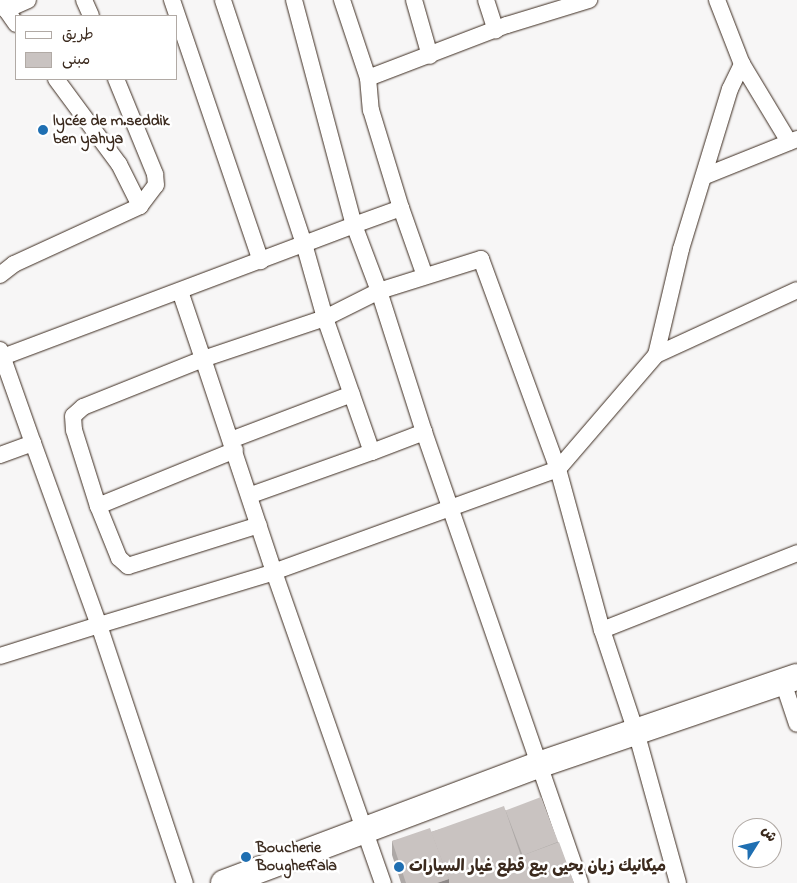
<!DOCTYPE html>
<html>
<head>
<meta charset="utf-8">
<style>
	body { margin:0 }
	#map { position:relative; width:797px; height:883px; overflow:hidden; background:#f7f6f6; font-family:"Indie Flower","Playpen Sans Arabic",sans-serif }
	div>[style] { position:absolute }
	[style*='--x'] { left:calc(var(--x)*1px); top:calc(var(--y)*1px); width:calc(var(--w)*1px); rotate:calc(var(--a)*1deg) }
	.roads { filter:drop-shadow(0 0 1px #3b2a1e) drop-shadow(0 0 1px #3b2a1e) }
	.minor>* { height:16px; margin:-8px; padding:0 8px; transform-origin:8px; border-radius:8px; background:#fff }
	.primary>* { height:26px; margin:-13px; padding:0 13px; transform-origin:13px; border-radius:13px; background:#fff }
	.wall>* { inset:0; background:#ada8a6 }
	.shaded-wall>* { inset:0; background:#8d8887 }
	.building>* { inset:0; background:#c9c3c1; transform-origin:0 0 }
	.dots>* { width:14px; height:14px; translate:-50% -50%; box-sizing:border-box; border:2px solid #fff; border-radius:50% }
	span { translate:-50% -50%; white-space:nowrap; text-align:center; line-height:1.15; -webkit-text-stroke:5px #fff; paint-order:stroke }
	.poi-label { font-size:16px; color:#3b2a1e; font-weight:700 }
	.left { translate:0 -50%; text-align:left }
	.legend { position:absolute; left:15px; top:15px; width:162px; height:65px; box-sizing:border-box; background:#fff; border:1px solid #b1aaa5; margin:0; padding:6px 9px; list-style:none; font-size:15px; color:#3b2a1e }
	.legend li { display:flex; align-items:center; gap:10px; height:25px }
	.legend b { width:25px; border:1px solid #b1aaa5 }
	.north { position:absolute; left:732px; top:818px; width:50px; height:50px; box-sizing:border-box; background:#fff; border:1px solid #b1aaa5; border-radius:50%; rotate:54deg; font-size:14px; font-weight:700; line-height:20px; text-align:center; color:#3b2a1e }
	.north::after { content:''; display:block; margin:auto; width:18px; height:22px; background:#1f6fb2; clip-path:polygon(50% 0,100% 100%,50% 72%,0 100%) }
</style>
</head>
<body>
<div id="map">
	<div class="roads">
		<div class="minor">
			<i style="--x:84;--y:0;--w:17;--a:66"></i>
			<i style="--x:172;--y:0;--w:276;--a:71.2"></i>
			<i style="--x:294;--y:0;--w:233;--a:75.1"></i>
			<i style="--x:354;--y:225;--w:50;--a:-19.9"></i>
			<i style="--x:401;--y:208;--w:72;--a:70.6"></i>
			<i style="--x:342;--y:0;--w:82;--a:71.6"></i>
			<i style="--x:368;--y:78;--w:32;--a:85"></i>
			<i style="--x:371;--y:110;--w:102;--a:73"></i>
			<i style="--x:414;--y:0;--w:58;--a:74.1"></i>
			<i style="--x:486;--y:0;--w:32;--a:72"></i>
			<i style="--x:717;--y:0;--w:69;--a:68.7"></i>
			<i style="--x:742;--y:64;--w:91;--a:58.9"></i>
			<i style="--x:0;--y:1;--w:28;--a:55"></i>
			<i style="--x:6;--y:10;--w:24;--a:-24"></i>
			<i style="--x:368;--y:78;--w:149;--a:-20.9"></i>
			<i style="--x:507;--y:25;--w:86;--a:-17"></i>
			<i style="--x:56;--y:79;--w:106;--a:53.5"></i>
			<i style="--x:119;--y:164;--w:47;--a:63.4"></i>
			<i style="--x:705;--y:176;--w:99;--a:-21.9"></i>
			<i style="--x:354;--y:225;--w:71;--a:69.3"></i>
			<i style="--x:379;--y:291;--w:60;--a:153.4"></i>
			<i style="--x:325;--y:318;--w:77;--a:-105.8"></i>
			<i style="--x:304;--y:244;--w:53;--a:-20.8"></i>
			<i style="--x:0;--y:275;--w:18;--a:-38"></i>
			<i style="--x:14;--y:264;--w:139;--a:-24.7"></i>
			<i style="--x:140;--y:206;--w:26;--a:-53"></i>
			<i style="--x:156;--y:185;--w:11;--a:-95"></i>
			<i style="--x:155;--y:174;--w:103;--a:-112.3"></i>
			<i style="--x:180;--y:291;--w:72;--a:71.3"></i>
			<i style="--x:203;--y:359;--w:129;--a:158.2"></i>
			<i style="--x:83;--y:407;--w:13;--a:138"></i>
			<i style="--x:73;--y:416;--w:14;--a:86"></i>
			<i style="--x:74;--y:430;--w:80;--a:72.5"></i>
			<i style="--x:98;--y:506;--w:56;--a:68"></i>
			<i style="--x:119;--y:558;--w:12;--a:42"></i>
			<i style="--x:128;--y:566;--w:137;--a:-17.4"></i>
			<i style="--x:0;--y:350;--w:99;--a:70.5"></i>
			<i style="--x:33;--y:443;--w:35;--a:160"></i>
			<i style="--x:656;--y:355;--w:109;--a:-76.7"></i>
			<i style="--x:681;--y:249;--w:167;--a:-73"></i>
			<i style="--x:730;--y:89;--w:28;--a:-64"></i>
			<i style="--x:0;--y:358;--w:325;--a:-20.6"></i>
			<i style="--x:304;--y:244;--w:257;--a:-108.4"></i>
			<i style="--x:424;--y:432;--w:477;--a:70.9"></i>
			<i style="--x:231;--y:440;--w:129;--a:-20.8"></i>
			<i style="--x:33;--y:443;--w:194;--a:70.1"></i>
			<i style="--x:99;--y:625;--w:183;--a:-16.8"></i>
			<i style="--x:274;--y:572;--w:225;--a:-108.4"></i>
			<i style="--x:203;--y:359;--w:129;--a:-18.6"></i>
			<i style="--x:325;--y:318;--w:142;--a:70.7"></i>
			<i style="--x:372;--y:452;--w:56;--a:-21"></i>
			<i style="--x:424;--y:432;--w:148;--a:-107.7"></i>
			<i style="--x:379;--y:291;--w:107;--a:-17.4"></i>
			<i style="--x:481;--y:259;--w:224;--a:69.9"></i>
			<i style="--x:558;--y:469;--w:302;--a:160.1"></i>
			<i style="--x:274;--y:572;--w:330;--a:70.7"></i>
			<i style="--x:251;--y:495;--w:128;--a:-19.6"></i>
			<i style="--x:98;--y:506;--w:148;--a:-22.2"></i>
			<i style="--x:602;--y:630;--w:167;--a:-105.3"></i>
			<i style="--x:558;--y:469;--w:150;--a:-49.3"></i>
			<i style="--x:656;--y:355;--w:155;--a:-24.7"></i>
			<i style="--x:0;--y:656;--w:104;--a:-17.4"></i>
			<i style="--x:99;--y:625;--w:272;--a:71.6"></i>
			<i style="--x:783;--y:682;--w:44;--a:71.6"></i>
			<i style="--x:678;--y:883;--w:157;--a:-105.5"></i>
			<i style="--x:636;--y:732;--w:108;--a:-108.4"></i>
			<i style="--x:602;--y:630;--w:210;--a:-21.5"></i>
		</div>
		<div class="primary">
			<i style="--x:224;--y:883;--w:339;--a:-20.6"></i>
			<i style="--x:541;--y:764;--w:270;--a:-18.8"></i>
		</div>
	</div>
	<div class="wall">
		<i style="clip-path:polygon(505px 810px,558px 842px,574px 883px,401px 883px,392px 855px,392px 841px,431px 832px)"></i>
	</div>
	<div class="shaded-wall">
		<i style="clip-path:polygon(449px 879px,449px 883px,437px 883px)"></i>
	</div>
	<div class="building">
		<i style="left:541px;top:797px;width:48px;height:38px;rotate:69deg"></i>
		<i style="clip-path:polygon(504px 806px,521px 856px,559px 842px,574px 883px,449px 883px,449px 879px,431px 832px)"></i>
		<i style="clip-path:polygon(430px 828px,449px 879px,437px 883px,406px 883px,392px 841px)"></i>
	</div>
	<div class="dots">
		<i style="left:43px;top:130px;background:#1f6fb2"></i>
		<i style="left:246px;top:857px;background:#1f6fb2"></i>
		<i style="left:399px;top:867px;background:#1f6fb2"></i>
	</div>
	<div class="poi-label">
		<span class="left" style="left:53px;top:130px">lycée de m.seddik<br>ben yahya</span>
		<span class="left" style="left:256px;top:857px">Boucherie<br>Bougheffala</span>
		<span class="left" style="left:409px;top:867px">ميكانيك زيان يحيى بيع قطع غيار السيارات</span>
	</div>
	<ul class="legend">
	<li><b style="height:6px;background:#fff"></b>طريق</li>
	<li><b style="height:14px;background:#c9c3c1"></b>مبنى</li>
	</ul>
	<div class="north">ش</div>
</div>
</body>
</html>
